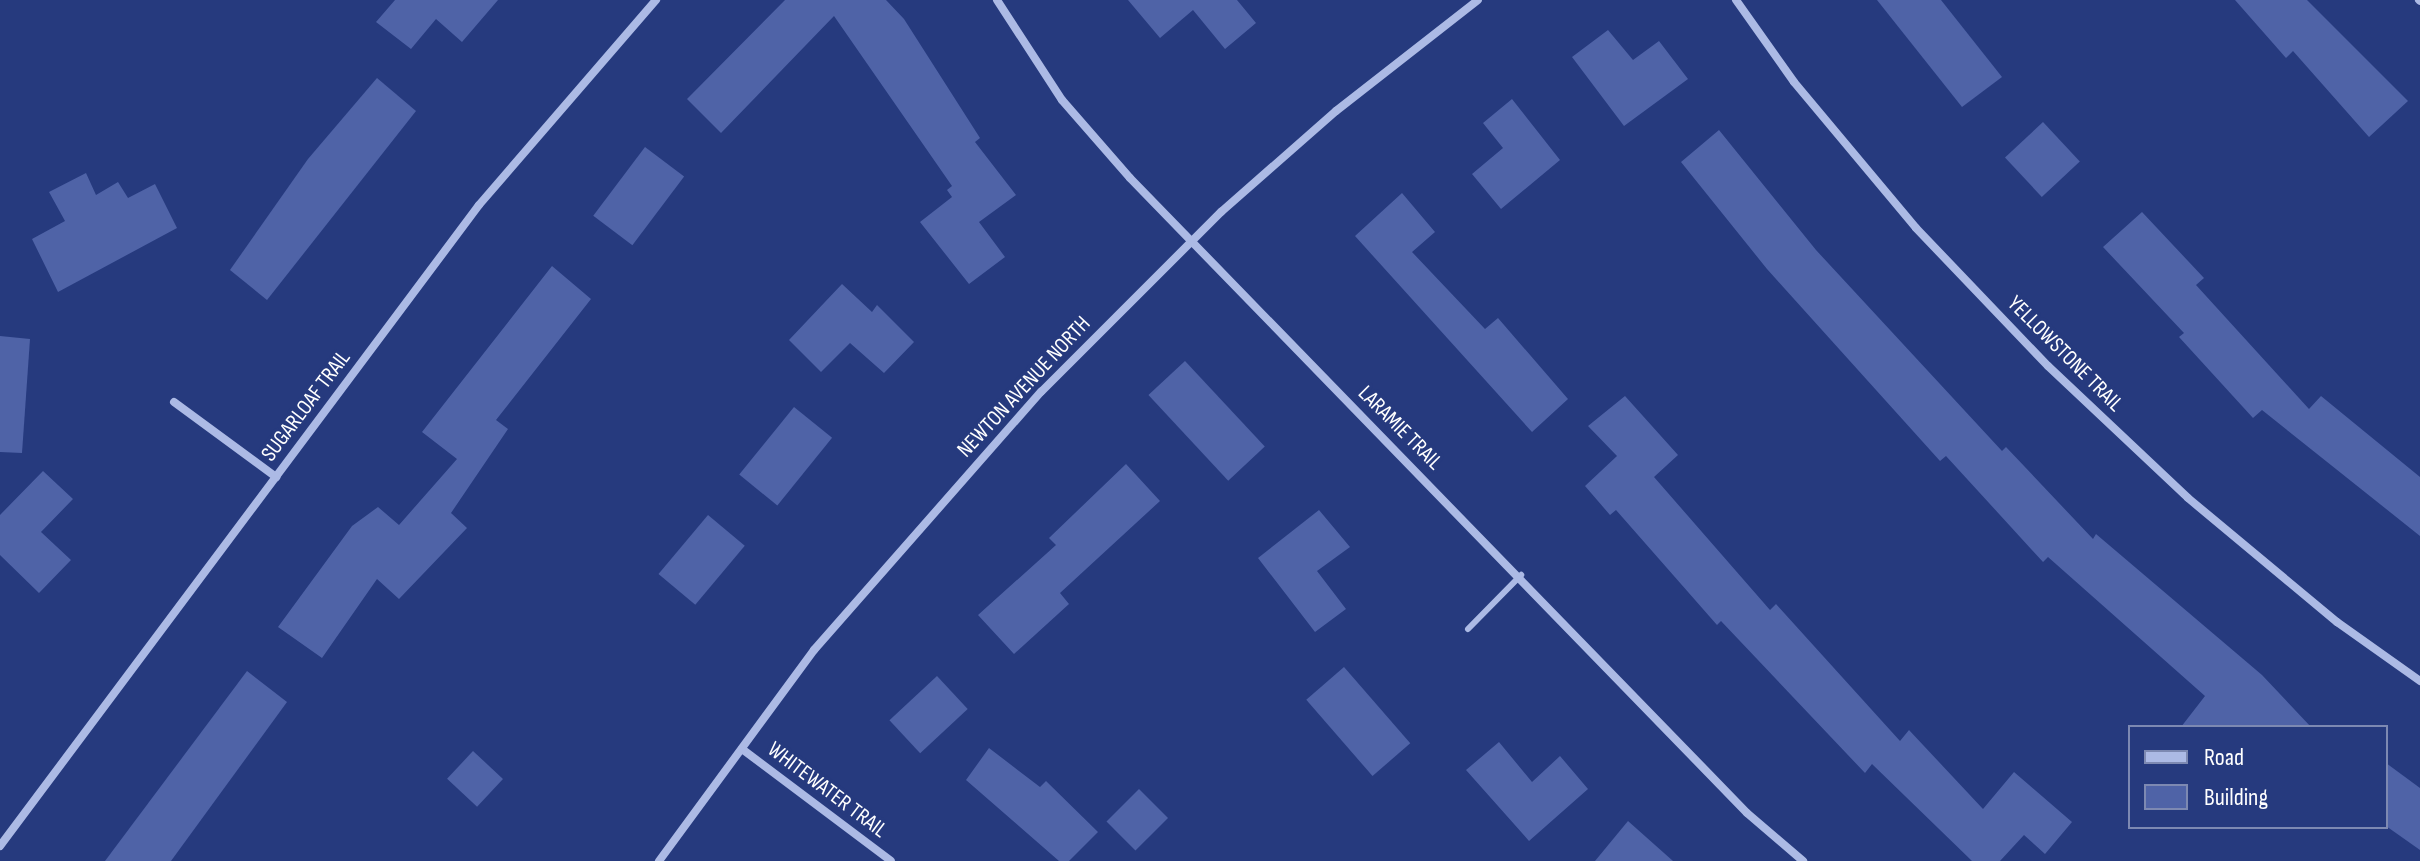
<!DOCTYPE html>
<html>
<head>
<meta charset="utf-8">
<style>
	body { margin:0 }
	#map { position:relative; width:2420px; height:861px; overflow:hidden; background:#263a7e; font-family:"Sofia Sans Condensed",sans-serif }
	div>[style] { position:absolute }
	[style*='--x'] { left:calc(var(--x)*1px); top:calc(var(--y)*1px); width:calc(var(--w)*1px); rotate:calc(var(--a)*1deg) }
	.building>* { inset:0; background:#4f63a7; transform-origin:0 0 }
	.service>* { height:6px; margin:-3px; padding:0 3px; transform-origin:3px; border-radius:3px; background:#acbae5 }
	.minor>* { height:8px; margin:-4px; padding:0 4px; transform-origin:4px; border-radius:4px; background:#acbae5 }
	span { translate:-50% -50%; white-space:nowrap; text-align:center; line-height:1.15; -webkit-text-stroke:7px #263a7e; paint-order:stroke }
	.street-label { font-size:22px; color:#fff }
	.legend { position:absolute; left:2128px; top:725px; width:260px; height:104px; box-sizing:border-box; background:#263a7e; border:2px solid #7d89b2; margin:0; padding:10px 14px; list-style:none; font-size:24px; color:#fff }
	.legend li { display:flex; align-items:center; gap:16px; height:40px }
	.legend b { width:40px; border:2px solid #7d89b2 }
</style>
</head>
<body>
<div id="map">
	<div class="building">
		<i style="clip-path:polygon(395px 0,498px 0,462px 42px,436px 19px,411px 49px,376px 22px)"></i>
		<i style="clip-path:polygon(785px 0,886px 0,904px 19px,980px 138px,975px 142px,1016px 195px,979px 222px,1005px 257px,969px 284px,920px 222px,952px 197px,947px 190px,952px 186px,834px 16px,721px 133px,687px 99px)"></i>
		<i style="clip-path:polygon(1128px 0,1237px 0,1256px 23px,1225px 49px,1193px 10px,1160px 38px)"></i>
		<i style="clip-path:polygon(1877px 0,1941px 0,2002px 77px,1962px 107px)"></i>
		<i style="clip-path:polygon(2235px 0,2307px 0,2408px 101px,2369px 137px,2293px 51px,2286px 58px)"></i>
		<i style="clip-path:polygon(1608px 30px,1633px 60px,1659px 41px,1688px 79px,1624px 126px,1572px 57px)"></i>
		<i style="clip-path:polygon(377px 78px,416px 111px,267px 300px,230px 270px,308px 159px)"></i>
		<i style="clip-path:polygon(1512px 99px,1560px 160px,1501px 209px,1472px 174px,1503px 148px,1483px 123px)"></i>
		<i style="left:2043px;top:122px;width:54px;height:52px;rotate:47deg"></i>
		<i style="clip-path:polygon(1719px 130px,1816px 250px,2002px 451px,2006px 447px,2093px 539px,2096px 534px,2262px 675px,2311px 727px,2181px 727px,2205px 696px,2048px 557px,2043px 562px,1946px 456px,1940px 461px,1767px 269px,1681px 162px)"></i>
		<i style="left:645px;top:147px;width:49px;height:86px;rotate:37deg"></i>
		<i style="clip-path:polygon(86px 173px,96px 195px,118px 182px,128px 198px,155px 184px,177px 228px,58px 292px,32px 239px,65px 221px,49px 192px)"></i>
		<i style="clip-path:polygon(1402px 193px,1435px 232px,1412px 252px,1485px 329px,1498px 318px,1568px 399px,1532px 432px,1355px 236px)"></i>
		<i style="clip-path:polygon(2142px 212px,2204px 278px,2196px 285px,2309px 409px,2321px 396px,2420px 477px,2420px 536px,2262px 410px,2253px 418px,2179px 337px,2184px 333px,2103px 247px)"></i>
		<i style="clip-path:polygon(552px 266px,591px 299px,496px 420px,508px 429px,451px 513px,467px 528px,399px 599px,377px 579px,322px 658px,278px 627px,352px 526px,378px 507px,399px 525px,457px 459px,422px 432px)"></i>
		<i style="clip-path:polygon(842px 284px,872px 312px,877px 305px,914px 342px,884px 373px,850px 343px,821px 372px,789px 340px)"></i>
		<i style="clip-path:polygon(0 336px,30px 339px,22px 453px,0 452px)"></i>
		<i style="left:1185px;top:361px;width:117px;height:50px;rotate:47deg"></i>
		<i style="clip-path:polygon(1625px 396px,1678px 455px,1654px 477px,1770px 610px,1776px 604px,1900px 741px,1909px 730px,1983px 809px,2014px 772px,2072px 822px,2045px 854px,2024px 835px,2000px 861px,1972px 861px,1872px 764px,1865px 773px,1721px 621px,1717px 625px,1616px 510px,1610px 515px,1585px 486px,1617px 456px,1588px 426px)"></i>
		<i style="left:794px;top:407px;width:49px;height:87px;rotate:39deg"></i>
		<i style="clip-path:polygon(1126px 464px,1160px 501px,1060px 593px,1069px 604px,1014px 654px,978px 615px,1056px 545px,1049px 538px)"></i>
		<i style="clip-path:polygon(43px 471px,73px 499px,41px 532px,71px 560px,39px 593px,0 555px,0 515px)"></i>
		<i style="clip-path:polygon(1319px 510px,1350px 547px,1317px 571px,1346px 609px,1315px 632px,1258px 558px)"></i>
		<i style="left:708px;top:515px;width:48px;height:77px;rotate:40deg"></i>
		<i style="left:1344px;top:667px;width:101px;height:50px;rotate:49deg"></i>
		<i style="clip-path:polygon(247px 671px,287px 702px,198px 824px,171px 861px,105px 861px)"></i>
		<i style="left:937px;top:676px;width:45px;height:65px;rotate:47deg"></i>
		<i style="clip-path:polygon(1499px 742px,1532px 782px,1560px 756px,1588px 789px,1529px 841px,1466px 770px)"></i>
		<i style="clip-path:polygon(989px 748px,1040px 787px,1046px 781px,1098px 832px,1069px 861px,1059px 861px,966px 780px)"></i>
		<i style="left:473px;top:751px;width:41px;height:38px;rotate:43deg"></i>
		<i style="clip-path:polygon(2386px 763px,2420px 788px,2420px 850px,2386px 826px)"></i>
		<i style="left:1139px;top:789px;width:41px;height:46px;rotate:45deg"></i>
		<i style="clip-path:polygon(1628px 821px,1673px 861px,1595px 861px)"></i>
	</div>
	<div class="service">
		<i style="--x:1468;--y:629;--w:76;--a:-45.5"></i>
	</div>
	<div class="minor">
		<i style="--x:997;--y:0;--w:119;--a:57"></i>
		<i style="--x:1062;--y:100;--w:103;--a:48.9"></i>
		<i style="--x:1130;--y:178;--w:885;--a:45.82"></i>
		<i style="--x:1747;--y:813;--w:74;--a:40.6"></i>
		<i style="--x:1736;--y:0;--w:100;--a:54.7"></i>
		<i style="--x:1794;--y:82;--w:190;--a:50.1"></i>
		<i style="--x:1916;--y:228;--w:191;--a:46.3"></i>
		<i style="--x:2048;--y:366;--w:192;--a:43.3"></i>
		<i style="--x:2188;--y:498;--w:194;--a:39.8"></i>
		<i style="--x:2337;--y:622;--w:102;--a:35.4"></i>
		<i style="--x:2419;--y:0;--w:1;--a:45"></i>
		<i style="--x:174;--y:402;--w:127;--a:36.3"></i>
		<i style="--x:742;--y:749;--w:186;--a:36.9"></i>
		<i style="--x:0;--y:846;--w:800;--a:-53.23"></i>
		<i style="--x:479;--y:205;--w:271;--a:-49.2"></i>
		<i style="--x:659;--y:861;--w:262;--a:-53.7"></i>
		<i style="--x:814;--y:650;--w:344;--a:-48.7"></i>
		<i style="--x:1041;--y:392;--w:255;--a:-45"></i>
		<i style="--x:1221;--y:212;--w:153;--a:-41.3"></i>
		<i style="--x:1336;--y:111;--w:180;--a:-38"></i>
	</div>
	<div class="street-label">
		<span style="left:2065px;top:354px;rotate:45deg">YELLOWSTONE TRAIL</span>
		<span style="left:1024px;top:387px;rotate:-47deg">NEWTON AVENUE NORTH</span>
		<span style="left:306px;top:406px;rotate:-53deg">SUGARLOAF TRAIL</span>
		<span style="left:1400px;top:428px;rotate:45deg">LARAMIE TRAIL</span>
		<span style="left:827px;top:790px;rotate:37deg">WHITEWATER TRAIL</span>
	</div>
	<ul class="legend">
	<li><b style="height:10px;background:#acbae5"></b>Road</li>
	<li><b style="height:22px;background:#4f63a7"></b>Building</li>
	</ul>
</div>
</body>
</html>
